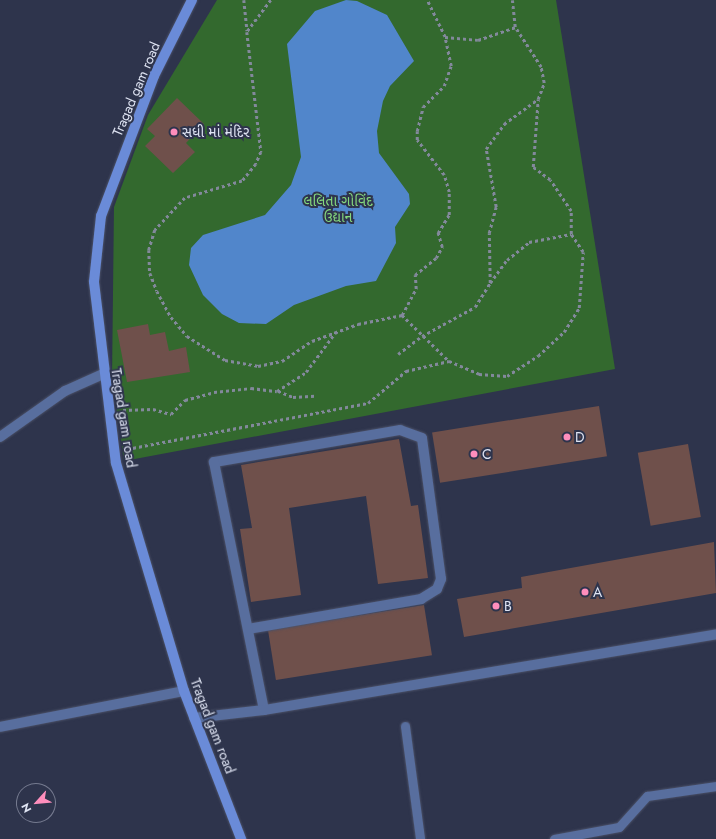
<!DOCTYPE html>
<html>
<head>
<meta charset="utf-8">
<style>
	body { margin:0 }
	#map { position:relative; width:716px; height:839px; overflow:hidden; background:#2e344c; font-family:Jost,"Noto Sans Gujarati",sans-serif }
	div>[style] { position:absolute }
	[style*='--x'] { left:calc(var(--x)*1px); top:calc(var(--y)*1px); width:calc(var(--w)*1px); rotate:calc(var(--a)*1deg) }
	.green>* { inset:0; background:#33692e }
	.water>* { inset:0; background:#5186cb }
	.building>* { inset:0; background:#6f504b; transform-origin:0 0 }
	.path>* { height:2.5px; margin-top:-1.25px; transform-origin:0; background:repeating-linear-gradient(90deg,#83899c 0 3px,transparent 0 6px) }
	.roads { filter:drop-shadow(0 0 1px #4a5067) drop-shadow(0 0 1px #4a5067) }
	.lane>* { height:9px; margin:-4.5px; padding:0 4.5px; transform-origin:4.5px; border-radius:4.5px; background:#586e9e }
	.street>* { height:10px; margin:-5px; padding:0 5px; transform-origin:5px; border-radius:5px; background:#586e9e }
	.secondary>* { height:10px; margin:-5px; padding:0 5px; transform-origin:5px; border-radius:5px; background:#6a8bd8 }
	.dots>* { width:11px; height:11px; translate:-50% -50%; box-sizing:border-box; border:2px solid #2e344c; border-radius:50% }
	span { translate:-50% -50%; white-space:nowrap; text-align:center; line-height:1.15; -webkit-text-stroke:4px #2e344c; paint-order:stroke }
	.street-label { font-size:14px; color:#dfe4f3 }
	.poi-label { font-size:14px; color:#dfe4f3 }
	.left { translate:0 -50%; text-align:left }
	.park-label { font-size:14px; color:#85d97d }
	.north { position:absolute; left:16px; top:783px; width:40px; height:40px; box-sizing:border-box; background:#2e344c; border:1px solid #757a8f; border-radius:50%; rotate:243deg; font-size:11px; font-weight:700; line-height:16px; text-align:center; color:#dfe4f3 }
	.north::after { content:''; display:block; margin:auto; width:14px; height:18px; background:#fe8ebc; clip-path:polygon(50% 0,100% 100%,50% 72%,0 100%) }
</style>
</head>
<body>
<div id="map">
	<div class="green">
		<i style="clip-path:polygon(217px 0,556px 0,615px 369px,124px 461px,112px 379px,114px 207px,148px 115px)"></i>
	</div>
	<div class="water">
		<i style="clip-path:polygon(346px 0,357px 1px,387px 15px,414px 61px,390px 86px,383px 101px,377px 131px,379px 153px,409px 194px,410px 204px,395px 227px,396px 243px,376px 281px,346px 286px,294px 305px,266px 324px,239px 323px,222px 314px,203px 295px,189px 265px,191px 248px,203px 235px,265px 215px,291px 185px,301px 157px,287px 44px,315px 11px)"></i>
	</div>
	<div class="building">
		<i style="clip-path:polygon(177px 98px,204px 124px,186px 143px,195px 152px,173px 173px,145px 146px,155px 136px,147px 129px)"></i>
		<i style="clip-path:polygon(148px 324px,150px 335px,165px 332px,169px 351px,186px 347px,190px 372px,127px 382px,117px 330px)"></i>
		<i style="left:599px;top:406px;width:51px;height:169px;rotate:81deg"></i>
		<i style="clip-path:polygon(399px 439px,411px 506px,418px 505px,428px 578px,378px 584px,366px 496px,289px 508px,301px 595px,251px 602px,240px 529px,252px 528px,241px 465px)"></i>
		<i style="left:688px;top:444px;width:74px;height:51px;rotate:80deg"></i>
		<i style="clip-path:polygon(714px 542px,716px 593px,464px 637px,457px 599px,522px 588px,521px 577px)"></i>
		<i style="left:424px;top:605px;width:51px;height:158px;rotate:81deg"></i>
	</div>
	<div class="path">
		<i style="--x:244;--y:0;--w:31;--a:84"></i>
		<i style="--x:271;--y:0;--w:40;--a:127"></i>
		<i style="--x:247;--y:32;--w:121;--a:83.3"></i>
		<i style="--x:261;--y:152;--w:13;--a:113"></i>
		<i style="--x:256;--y:164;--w:22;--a:129"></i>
		<i style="--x:242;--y:181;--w:59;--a:163.4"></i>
		<i style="--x:185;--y:198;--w:44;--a:133.2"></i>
		<i style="--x:155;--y:230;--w:21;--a:107"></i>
		<i style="--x:149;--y:250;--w:23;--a:88"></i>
		<i style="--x:150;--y:273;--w:19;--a:69"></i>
		<i style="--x:157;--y:291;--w:30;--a:62"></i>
		<i style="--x:171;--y:317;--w:25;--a:50"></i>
		<i style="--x:187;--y:336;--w:45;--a:32.3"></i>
		<i style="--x:225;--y:360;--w:34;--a:10"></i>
		<i style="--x:258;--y:366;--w:25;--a:-12"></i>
		<i style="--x:282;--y:361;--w:36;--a:-34"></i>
		<i style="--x:312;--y:341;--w:49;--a:-20.3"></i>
		<i style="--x:358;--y:324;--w:45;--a:-11.6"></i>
		<i style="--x:402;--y:315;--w:30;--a:-62"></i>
		<i style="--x:416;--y:289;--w:14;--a:-94"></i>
		<i style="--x:415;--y:275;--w:27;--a:-39"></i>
		<i style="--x:436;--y:258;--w:13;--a:-61"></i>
		<i style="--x:442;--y:247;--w:15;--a:-106"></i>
		<i style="--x:438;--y:233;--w:21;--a:-59"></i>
		<i style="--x:449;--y:215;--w:23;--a:-90"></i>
		<i style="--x:449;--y:192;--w:18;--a:-106"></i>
		<i style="--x:444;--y:175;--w:44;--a:-127.6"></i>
		<i style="--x:417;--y:140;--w:9;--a:-90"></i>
		<i style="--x:417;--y:131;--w:25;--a:-76"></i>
		<i style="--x:423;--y:107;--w:30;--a:-45"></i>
		<i style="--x:444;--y:86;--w:21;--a:-71"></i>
		<i style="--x:451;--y:66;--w:30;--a:-102"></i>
		<i style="--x:445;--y:37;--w:41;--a:-115.9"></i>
		<i style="--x:445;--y:37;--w:33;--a:5"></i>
		<i style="--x:478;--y:40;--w:39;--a:-19"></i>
		<i style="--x:490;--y:283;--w:29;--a:-54"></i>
		<i style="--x:507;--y:260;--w:28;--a:-39"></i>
		<i style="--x:529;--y:242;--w:43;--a:-10.8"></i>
		<i style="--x:402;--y:315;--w:66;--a:44.4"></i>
		<i style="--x:449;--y:361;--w:33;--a:23"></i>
		<i style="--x:479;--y:374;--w:28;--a:4"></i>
		<i style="--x:507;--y:376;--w:37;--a:-33"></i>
		<i style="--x:538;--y:356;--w:35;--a:-43"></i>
		<i style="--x:564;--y:332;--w:28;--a:-58"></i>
		<i style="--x:579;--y:308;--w:56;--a:-85.9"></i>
		<i style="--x:583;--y:252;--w:22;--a:-124"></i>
		<i style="--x:571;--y:234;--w:23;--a:-90"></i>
		<i style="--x:571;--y:211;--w:37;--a:-124"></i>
		<i style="--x:550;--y:180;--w:21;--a:-143"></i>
		<i style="--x:533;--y:167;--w:68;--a:-85.8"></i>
		<i style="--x:538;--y:99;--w:17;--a:-69"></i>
		<i style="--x:544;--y:83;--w:16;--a:-101"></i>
		<i style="--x:541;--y:67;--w:48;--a:-123"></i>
		<i style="--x:515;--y:27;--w:27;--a:-96"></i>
		<i style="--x:398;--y:354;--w:30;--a:-37"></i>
		<i style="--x:422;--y:336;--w:60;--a:-28.7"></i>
		<i style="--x:475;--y:307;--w:28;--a:-58"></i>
		<i style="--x:490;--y:283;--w:50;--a:-91.1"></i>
		<i style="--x:489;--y:233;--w:27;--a:-75"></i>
		<i style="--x:496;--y:207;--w:59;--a:-99.8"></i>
		<i style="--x:486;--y:149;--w:31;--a:-54"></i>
		<i style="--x:504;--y:124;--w:42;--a:-36.3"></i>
		<i style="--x:278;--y:391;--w:16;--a:22"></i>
		<i style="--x:293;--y:397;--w:22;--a:-3"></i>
		<i style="--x:123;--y:410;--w:30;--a:-2"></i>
		<i style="--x:153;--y:409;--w:19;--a:16"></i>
		<i style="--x:171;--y:414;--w:20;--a:-45"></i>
		<i style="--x:185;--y:400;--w:30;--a:-15"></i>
		<i style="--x:214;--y:392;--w:37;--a:-6"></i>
		<i style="--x:251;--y:388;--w:26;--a:7"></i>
		<i style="--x:277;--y:391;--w:35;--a:-33"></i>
		<i style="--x:306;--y:372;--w:49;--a:-53.4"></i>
		<i style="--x:127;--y:449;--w:245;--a:-10.8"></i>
		<i style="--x:368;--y:403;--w:50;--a:-40.1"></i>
		<i style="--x:406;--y:371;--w:44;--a:-13.1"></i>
	</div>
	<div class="roads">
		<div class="lane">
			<i style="--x:405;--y:726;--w:114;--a:82.4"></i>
			<i style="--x:554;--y:839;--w:66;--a:-10.5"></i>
			<i style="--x:619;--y:827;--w:42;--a:-47.9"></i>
			<i style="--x:647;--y:796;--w:70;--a:-8.2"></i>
		</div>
		<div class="street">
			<i style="--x:0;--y:437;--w:80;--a:-35.3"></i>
			<i style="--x:65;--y:391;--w:42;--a:-24.1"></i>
			<i style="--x:248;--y:629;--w:176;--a:-9.8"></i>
			<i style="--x:421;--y:599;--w:19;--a:-32"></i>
			<i style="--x:437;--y:589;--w:11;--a:-68"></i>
			<i style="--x:441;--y:579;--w:142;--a:-97.7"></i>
			<i style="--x:422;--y:438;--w:23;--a:-160"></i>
			<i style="--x:400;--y:430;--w:189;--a:170.2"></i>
			<i style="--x:214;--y:462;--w:253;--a:78.6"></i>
			<i style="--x:194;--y:718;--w:70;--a:-6.5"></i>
			<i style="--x:264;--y:710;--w:458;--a:-9.5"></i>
			<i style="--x:0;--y:727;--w:187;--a:-11.1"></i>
		</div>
		<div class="secondary">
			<i style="--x:192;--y:0;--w:85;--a:116.6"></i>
			<i style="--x:154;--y:76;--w:150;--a:110.7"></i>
			<i style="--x:101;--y:216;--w:66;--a:96.1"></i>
			<i style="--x:94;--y:282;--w:182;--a:83.1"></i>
			<i style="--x:116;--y:463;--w:238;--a:73.4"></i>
			<i style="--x:184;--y:691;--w:159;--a:68.9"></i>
		</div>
	</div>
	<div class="dots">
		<i style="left:174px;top:132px;background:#fe8ebc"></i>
		<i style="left:567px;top:437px;background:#fe8ebc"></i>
		<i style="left:474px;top:454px;background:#fe8ebc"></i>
		<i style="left:585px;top:592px;background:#fe8ebc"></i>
		<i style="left:496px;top:606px;background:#fe8ebc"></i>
	</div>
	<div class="street-label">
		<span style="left:136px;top:89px;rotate:-67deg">Tragad gam road</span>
		<span style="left:124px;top:418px;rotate:81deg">Tragad gam road</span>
		<span style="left:213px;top:726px;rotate:69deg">Tragad gam road</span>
	</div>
	<div class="poi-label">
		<span class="left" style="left:182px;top:132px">સધી માં મંદિર</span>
		<span class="left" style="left:575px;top:437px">D</span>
		<span class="left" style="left:482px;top:454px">C</span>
		<span class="left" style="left:593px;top:592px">A</span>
		<span class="left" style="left:504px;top:606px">B</span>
	</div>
	<div class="park-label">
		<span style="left:338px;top:209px">લલિતા ગોવિંદ<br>ઉદ્યાન</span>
	</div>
	<div class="north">N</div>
</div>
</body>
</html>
